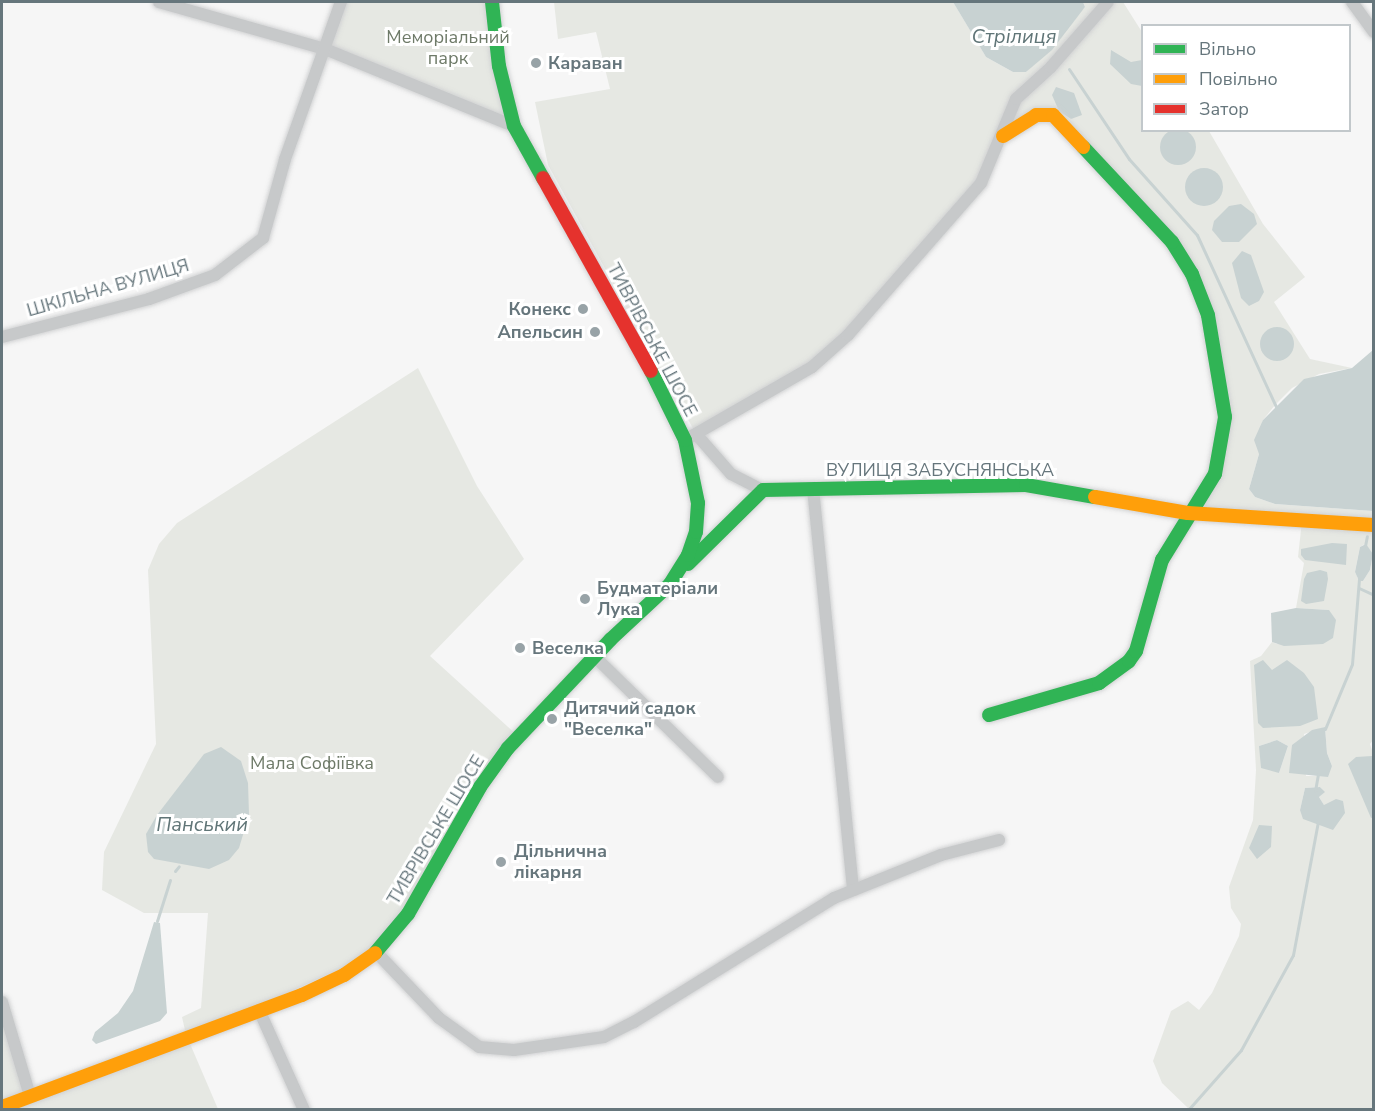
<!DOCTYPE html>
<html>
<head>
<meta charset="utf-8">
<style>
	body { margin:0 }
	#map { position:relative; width:1375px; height:1111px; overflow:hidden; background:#f6f6f6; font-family:"Nunito Sans",sans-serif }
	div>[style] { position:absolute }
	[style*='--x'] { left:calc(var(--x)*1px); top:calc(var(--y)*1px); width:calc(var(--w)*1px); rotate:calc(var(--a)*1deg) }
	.green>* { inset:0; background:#e6e8e3 }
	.water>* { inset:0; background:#c8d2d2 }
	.round { border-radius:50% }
	.stream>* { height:3px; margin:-1.5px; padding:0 1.5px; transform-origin:1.5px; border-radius:1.5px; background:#c8d2d2 }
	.roads { filter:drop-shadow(0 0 2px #d1d2d3) drop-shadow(0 0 2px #d1d2d3) }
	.street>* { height:12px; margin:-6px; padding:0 6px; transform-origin:6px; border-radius:6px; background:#c7c9ca }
	.fast>* { height:14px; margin:-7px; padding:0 7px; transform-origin:7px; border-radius:7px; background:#30b455 }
	.slow>* { height:14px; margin:-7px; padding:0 7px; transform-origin:7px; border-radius:7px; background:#ff9f0a }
	.jam>* { height:14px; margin:-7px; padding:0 7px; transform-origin:7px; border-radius:7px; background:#e5322d }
	.dots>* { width:16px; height:16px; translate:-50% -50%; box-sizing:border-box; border:3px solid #fff; border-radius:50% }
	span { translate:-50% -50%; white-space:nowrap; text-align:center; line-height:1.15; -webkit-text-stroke:6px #fff; paint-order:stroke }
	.park-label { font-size:18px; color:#6e7a68 }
	.poi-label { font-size:18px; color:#66767c; font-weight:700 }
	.left { translate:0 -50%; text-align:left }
	.right { translate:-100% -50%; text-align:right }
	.street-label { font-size:18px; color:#66767c }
	.water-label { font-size:20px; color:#607577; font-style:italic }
	.frame { position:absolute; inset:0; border:3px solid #66767c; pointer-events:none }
	.legend { position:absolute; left:1141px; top:24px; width:210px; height:108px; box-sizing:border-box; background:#fff; border:2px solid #c2c8cb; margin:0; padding:8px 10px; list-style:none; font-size:18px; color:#66767c }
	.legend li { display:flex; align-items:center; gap:12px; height:30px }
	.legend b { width:30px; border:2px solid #c2c8cb }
</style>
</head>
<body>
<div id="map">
	<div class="green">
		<i style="clip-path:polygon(341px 2px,492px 2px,514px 126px,325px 49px)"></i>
		<i style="clip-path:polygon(evenodd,554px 2px,953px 2px,986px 57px,1013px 72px,1026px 72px,1085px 7px,1083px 2px,1123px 2px,1142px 32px,1142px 130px,1209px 131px,1263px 224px,1305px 277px,1274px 302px,1310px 359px,1352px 368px,1319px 374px,1292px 388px,1275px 405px,1263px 420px,1259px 454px,1249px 489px,1255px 497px,1275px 504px,1373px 511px,1374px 739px,1370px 744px,1373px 753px,1373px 1109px,1189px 1109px,1162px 1083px,1153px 1061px,1171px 1011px,1188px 1001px,1199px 1010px,1212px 993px,1239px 936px,1241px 924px,1231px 908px,1229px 887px,1253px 820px,1256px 770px,1250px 661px,1261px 656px,1272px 642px,1277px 644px,1329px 610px,1296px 608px,1304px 563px,1298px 557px,1302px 521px,1188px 513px,1203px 497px,1224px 434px,1192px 274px,1052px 115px,1003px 136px,992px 164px,837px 346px,696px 434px,548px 165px,535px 102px,610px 89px,596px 32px,558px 39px,554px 2px,1365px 544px,1373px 554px,1370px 570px,1363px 581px,1359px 581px,1355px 572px,1360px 547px,1365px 544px,554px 2px,1325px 727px,1327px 753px,1332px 766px,1317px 776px,1306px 776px,1304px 734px,1325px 727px,554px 2px,1277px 740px,1288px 746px,1279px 773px,1259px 746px,1277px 740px,554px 2px,1320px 787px,1324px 792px,1319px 797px,1324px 805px,1328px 805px,1300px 810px,1305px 788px,1320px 787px)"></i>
		<i style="clip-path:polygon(418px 368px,477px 486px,524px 559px,430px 656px,518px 736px,376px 952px,188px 1039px,218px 1109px,2px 1109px,2px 1002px,31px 1096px,187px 1039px,182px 1017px,201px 1008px,208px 913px,144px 913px,102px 890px,104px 852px,156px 744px,148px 570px,159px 544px,177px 523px)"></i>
	</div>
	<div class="water">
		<i style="clip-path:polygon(953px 2px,1083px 2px,1085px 7px,1052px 50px,1026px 72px,1013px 72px,986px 57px)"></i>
		<i style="clip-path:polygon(1111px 50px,1131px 62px,1142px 60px,1142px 86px,1131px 84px,1110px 64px)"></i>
		<i style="clip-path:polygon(1056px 87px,1074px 93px,1082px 115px,1071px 119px,1059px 111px,1052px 95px)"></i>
		<i class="round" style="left:1160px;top:129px;width:36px;height:36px"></i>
		<i class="round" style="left:1185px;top:168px;width:38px;height:38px"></i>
		<i style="clip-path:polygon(1241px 204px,1254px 214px,1257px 224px,1239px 242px,1222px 242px,1212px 230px,1214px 221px,1229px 206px)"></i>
		<i style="clip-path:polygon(1242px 251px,1251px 255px,1264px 292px,1259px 301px,1249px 306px,1241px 298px,1232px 263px)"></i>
		<i class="round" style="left:1260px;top:327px;width:34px;height:34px"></i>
		<i style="clip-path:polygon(1373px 350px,1373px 511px,1275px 504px,1255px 497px,1249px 489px,1259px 454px,1254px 440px,1263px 420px,1304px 379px,1352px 368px)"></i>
		<i style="clip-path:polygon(1332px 543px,1347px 544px,1346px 565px,1305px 560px,1301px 555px,1301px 549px)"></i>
		<i style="clip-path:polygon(1366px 544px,1373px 554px,1370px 570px,1363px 581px,1359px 581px,1355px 572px,1360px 547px)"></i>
		<i style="clip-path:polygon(1320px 570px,1327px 572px,1328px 579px,1324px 601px,1306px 604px,1301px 601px,1304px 579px,1307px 573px)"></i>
		<i style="clip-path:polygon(1296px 608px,1329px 610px,1336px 620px,1333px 638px,1323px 644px,1284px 646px,1272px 642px,1271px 613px)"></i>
		<i style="clip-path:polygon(1263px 660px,1272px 670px,1287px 660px,1304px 673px,1314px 687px,1318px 719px,1300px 726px,1263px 728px,1258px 723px,1254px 665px)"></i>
		<i style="clip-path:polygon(1325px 727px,1327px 753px,1332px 766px,1328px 777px,1289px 773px,1292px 745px,1312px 730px)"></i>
		<i style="clip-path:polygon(1277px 740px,1288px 746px,1279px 773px,1261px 768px,1259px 746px)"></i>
		<i style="clip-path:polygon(221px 747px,241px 761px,248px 783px,249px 815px,239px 848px,229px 860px,209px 869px,154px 859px,148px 852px,146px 834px,157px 815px,204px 754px)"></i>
		<i style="clip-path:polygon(1372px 756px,1374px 817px,1371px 818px,1348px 764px,1356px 757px)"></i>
		<i style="clip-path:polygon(1320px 787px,1325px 792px,1319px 797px,1324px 805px,1336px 799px,1343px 801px,1345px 813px,1333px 830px,1303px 819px,1300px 810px,1305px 788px)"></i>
		<i style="clip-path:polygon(1259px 825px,1272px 826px,1271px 847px,1257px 859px,1249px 848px)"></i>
		<i style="clip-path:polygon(154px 922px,160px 923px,167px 1013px,160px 1021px,96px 1044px,92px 1040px,95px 1032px,118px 1013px,133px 991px)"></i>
	</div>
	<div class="stream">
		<i style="--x:1069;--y:69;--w:108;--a:56.3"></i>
		<i style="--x:1129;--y:159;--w:102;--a:48.2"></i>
		<i style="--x:1197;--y:235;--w:189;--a:65.3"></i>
		<i style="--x:1365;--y:546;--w:10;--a:-79"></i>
		<i style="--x:1359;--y:588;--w:17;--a:25"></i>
		<i style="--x:1325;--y:729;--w:70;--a:-67.4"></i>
		<i style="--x:1352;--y:664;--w:85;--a:-85.3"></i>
		<i style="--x:1315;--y:791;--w:17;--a:-80"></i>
		<i style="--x:175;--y:871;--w:6;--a:-51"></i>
		<i style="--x:157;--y:921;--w:43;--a:-72.4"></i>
		<i style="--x:1188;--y:1110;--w:80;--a:-48.5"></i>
		<i style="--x:1241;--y:1050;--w:108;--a:-61.3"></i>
		<i style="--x:1293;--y:955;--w:136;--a:-79.4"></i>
	</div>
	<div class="roads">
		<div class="street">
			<i style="--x:159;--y:2;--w:173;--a:15.8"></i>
			<i style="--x:325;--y:49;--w:204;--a:22.2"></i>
			<i style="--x:1352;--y:2;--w:37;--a:54"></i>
			<i style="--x:2;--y:337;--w:152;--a:-14.5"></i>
			<i style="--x:149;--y:299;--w:70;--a:-20"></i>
			<i style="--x:215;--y:275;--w:61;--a:-37.6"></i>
			<i style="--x:263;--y:238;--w:82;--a:-74.4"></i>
			<i style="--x:285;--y:159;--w:167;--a:-70.4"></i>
			<i style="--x:696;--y:434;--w:53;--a:48.8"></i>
			<i style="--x:731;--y:474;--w:36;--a:27"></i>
			<i style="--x:685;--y:440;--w:146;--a:-29.9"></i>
			<i style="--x:812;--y:367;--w:48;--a:-41.6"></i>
			<i style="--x:848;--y:335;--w:202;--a:-48.8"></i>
			<i style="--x:981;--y:183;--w:91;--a:-67.4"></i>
			<i style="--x:1016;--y:99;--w:47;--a:-42.4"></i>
			<i style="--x:1051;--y:67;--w:86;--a:-48.8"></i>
			<i style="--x:813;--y:488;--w:404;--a:84.3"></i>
			<i style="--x:594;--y:656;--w:173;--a:44.3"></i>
			<i style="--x:376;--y:952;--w:91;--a:46.3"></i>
			<i style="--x:439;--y:1018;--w:49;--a:35.9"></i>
			<i style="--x:479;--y:1047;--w:35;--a:5"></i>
			<i style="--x:514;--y:1050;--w:91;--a:-8.2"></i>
			<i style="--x:604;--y:1037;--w:34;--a:-27"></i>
			<i style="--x:634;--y:1022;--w:235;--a:-31.8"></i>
			<i style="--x:834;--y:898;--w:115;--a:-21.9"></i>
			<i style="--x:941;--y:855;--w:60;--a:-14.5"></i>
			<i style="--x:2;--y:1002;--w:98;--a:73.4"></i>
			<i style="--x:259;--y:1010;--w:110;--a:65.8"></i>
		</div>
		<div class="fast">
			<i style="--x:492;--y:2;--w:64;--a:83.8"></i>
			<i style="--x:499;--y:66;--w:62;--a:76"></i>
			<i style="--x:514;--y:126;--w:60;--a:60.9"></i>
			<i style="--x:688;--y:564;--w:105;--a:-44.6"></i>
			<i style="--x:763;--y:490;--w:263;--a:-1.1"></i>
			<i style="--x:1026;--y:485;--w:70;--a:9.9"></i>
			<i style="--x:989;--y:715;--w:115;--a:-16.2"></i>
			<i style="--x:1099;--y:683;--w:37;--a:-36"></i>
			<i style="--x:1129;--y:661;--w:12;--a:-55"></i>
			<i style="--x:1136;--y:651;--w:95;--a:-74.1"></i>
			<i style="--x:1162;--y:560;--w:101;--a:-58.4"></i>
			<i style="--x:1215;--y:474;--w:58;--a:-80"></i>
			<i style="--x:1225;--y:417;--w:103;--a:-99.5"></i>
			<i style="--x:1208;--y:315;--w:44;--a:-111.3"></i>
			<i style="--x:1192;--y:274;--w:38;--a:-122"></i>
			<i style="--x:1172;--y:242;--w:130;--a:-133.1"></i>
			<i style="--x:375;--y:953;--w:51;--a:-49.8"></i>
			<i style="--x:408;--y:914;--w:146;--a:-60.4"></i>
			<i style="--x:480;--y:787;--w:48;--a:-54.3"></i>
			<i style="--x:508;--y:748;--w:149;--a:-46.6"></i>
			<i style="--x:610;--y:640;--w:82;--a:-43"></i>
			<i style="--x:670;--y:584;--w:34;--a:-58"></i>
			<i style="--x:688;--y:555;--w:24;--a:-71"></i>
			<i style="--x:696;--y:532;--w:29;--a:-86"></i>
			<i style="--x:698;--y:503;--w:64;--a:-101.7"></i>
			<i style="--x:685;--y:440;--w:77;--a:-116.2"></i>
		</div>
		<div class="slow">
			<i style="--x:1003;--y:136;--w:39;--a:-32"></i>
			<i style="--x:1036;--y:115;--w:17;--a:0"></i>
			<i style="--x:1053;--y:115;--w:44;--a:46.8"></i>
			<i style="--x:1095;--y:497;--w:94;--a:9.8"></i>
			<i style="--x:1188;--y:513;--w:186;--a:3.7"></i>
			<i style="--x:2;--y:1107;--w:320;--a:-20.5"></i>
			<i style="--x:302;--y:995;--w:47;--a:-25.5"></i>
			<i style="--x:344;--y:975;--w:38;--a:-35"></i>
		</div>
		<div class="jam">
			<i style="--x:543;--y:178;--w:221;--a:60.8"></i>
		</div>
	</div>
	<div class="dots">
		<i style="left:536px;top:63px;background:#98a3a7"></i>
		<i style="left:583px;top:309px;background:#98a3a7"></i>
		<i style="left:595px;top:332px;background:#98a3a7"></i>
		<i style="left:585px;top:599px;background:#98a3a7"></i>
		<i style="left:520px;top:648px;background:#98a3a7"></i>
		<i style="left:552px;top:719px;background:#98a3a7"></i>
		<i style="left:501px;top:862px;background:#98a3a7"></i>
	</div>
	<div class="park-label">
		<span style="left:448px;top:48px">Меморіальний<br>парк</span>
		<span style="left:312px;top:763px">Мала Софіївка</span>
	</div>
	<div class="poi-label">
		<span class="left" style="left:548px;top:63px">Караван</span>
		<span class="right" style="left:571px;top:309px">Конекс</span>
		<span class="right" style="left:583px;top:332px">Апельсин</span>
		<span class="left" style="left:597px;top:599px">Будматеріали<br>Лука</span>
		<span class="left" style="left:532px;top:648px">Веселка</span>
		<span class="left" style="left:564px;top:719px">Дитячий садок<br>"Веселка"</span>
		<span class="left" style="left:514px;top:862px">Дільнична<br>лікарня</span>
	</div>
	<div class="street-label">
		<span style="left:108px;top:288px;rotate:-16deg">ШКІЛЬНА ВУЛИЦЯ</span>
		<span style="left:652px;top:340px;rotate:62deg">ТИВРІВСЬКЕ ШОСЕ</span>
		<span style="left:940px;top:470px">ВУЛИЦЯ ЗАБУСНЯНСЬКА</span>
		<span style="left:436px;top:830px;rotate:-59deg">ТИВРІВСЬКЕ ШОСЕ</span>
	</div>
	<div class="water-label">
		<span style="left:1014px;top:36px">Стрілиця</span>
		<span style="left:202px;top:824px">Панський</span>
	</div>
	<div class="frame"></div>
	<ul class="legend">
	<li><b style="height:8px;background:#30b455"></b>Вільно</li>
	<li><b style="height:8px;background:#ff9f0a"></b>Повільно</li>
	<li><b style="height:8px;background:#e5322d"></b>Затор</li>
	</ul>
</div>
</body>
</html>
